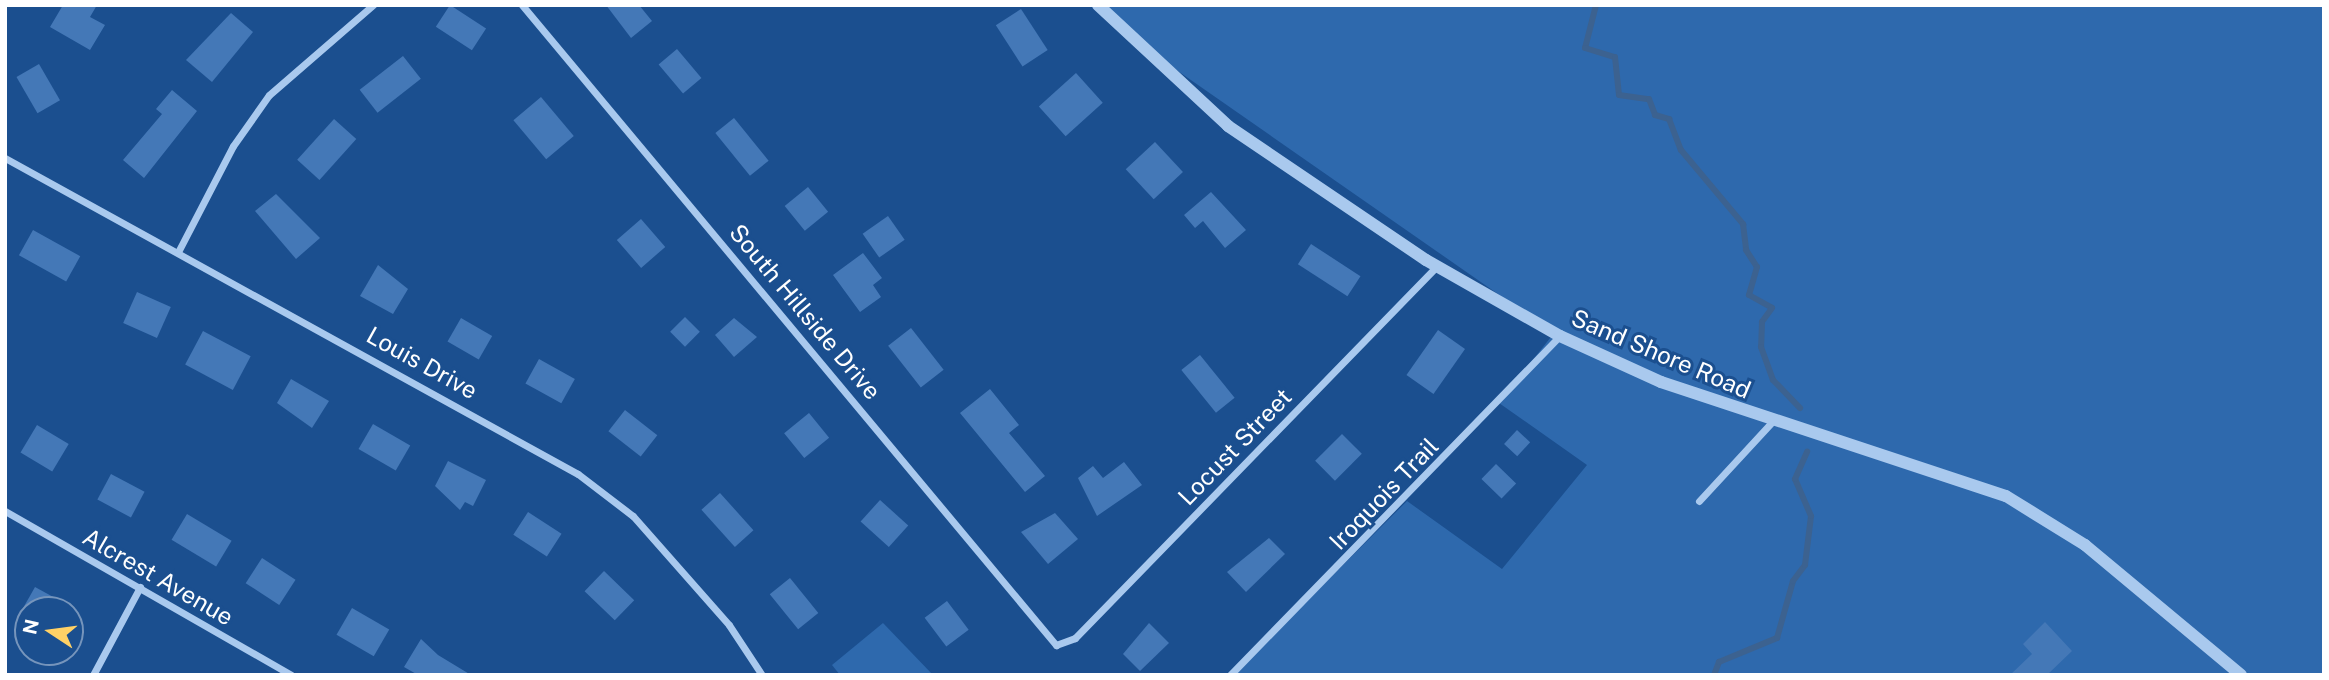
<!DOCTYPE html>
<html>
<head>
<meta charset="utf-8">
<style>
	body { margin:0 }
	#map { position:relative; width:2329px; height:680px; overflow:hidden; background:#1b4f8f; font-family:"Public Sans",sans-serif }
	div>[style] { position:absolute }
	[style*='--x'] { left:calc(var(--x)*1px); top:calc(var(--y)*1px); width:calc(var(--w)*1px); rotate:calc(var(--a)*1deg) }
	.green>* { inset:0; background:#2e69ad }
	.stream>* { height:6px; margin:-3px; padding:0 3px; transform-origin:3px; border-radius:3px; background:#3c6290 }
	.building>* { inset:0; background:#4478b7; transform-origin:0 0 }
	.minor>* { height:7px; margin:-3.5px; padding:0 3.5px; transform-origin:3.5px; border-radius:3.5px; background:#a9c9ee }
	.tertiary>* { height:12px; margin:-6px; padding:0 6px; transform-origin:6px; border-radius:6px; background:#a9c9ee }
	span { translate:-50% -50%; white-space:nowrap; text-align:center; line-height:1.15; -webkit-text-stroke:6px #1b4f8f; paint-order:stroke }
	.street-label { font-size:24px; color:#fff }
	.frame { position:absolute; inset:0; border:7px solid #fff; pointer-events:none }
	.north { position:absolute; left:14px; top:596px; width:70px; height:70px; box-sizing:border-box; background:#1b4f8f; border:2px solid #7695bc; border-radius:50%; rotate:283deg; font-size:19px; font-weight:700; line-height:28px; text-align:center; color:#fff }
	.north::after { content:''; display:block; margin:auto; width:24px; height:32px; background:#ffd166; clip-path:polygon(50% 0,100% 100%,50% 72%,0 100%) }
</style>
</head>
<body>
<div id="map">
	<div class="green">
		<i style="clip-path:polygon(1106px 5px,2324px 5px,2324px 675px,1233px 675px,1407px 501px,1502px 569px,1587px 465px,1499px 403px,1554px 333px,1142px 46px)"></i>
		<i style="clip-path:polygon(883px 623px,933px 675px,840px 675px,832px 665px)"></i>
	</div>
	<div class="stream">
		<i style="--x:1596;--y:5;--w:44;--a:104.3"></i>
		<i style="--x:1585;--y:48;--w:31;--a:17"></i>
		<i style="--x:1615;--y:57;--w:38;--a:84"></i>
		<i style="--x:1619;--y:95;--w:30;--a:8"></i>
		<i style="--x:1649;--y:99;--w:17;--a:69"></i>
		<i style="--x:1655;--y:115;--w:15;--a:16"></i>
		<i style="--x:1669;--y:119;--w:33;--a:69"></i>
		<i style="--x:1681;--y:150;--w:97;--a:50"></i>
		<i style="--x:1743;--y:224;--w:26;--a:83"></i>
		<i style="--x:1746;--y:250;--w:20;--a:57"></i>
		<i style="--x:1757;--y:267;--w:29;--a:106"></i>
		<i style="--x:1749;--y:295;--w:26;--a:29"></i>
		<i style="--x:1772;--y:308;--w:17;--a:126"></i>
		<i style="--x:1762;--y:322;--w:25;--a:92"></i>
		<i style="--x:1761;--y:347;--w:35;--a:70"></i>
		<i style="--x:1773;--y:380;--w:39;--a:46"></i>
		<i style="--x:1714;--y:675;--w:14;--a:-69"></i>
		<i style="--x:1719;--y:662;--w:63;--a:-22.5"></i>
		<i style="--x:1777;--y:638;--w:59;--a:-74.3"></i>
		<i style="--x:1793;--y:581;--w:20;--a:-53"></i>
		<i style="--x:1805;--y:565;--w:49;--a:-83"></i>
		<i style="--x:1811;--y:516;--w:40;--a:-113.4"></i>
		<i style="--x:1795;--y:479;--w:30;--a:-66"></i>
	</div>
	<div class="building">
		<i style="clip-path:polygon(63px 5px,97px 5px,90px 17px,105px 25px,90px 50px,50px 27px)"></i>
		<i style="left:450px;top:5px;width:43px;height:26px;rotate:33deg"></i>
		<i style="clip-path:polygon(606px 5px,639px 5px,652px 21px,631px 38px)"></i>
		<i style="left:1021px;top:9px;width:49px;height:30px;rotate:57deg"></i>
		<i style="clip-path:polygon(231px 13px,253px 32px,212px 82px,186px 60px)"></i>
		<i style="left:677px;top:49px;width:38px;height:24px;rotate:50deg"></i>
		<i style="left:403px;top:56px;width:29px;height:55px;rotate:52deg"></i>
		<i style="left:39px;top:64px;width:42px;height:26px;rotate:60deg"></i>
		<i style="left:1076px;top:73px;width:40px;height:50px;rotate:48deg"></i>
		<i style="clip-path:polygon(172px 90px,197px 111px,144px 178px,123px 160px,162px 114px,156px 109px)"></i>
		<i style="left:541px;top:97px;width:51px;height:36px;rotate:50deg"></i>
		<i style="left:734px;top:118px;width:55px;height:24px;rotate:51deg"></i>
		<i style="left:334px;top:119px;width:30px;height:55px;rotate:42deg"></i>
		<i style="left:1155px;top:142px;width:41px;height:40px;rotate:47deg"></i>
		<i style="left:808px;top:187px;width:32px;height:30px;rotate:51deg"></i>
		<i style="clip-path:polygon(1211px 192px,1246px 230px,1225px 248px,1203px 221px,1195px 228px,1184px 215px)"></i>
		<i style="clip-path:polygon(276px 194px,320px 238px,296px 259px,255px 211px)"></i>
		<i style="left:888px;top:216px;width:29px;height:31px;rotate:55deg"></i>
		<i style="left:641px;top:219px;width:37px;height:32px;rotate:49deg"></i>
		<i style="left:33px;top:230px;width:54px;height:29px;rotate:29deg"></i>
		<i style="left:1311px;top:244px;width:59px;height:24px;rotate:33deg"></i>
		<i style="clip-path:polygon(863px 253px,882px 278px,873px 285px,881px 297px,860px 312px,833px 275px)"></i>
		<i style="clip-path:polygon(378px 265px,408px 289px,393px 314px,360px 296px)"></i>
		<i style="left:137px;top:292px;width:37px;height:34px;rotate:24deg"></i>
		<i style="left:685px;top:317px;width:21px;height:21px;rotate:45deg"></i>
		<i style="left:461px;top:318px;width:36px;height:27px;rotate:30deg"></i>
		<i style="clip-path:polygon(734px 318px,757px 337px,734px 357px,715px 335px)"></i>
		<i style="left:911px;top:328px;width:53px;height:29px;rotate:52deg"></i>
		<i style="left:1438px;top:330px;width:33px;height:55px;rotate:35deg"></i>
		<i style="left:203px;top:331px;width:54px;height:38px;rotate:28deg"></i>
		<i style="left:1200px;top:355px;width:55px;height:24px;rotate:51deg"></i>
		<i style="left:539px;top:359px;width:41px;height:28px;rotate:29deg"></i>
		<i style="clip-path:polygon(291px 379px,329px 401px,312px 428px,277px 403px)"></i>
		<i style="clip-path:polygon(990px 389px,1019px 425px,1009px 433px,1045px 476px,1025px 492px,960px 413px)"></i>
		<i style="left:625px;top:410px;width:41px;height:27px;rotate:38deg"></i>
		<i style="left:809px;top:413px;width:32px;height:32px;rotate:51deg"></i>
		<i style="left:373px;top:424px;width:43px;height:29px;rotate:30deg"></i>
		<i style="left:37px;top:425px;width:37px;height:32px;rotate:31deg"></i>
		<i style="left:1517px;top:430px;width:18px;height:19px;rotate:43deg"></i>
		<i style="left:1342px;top:434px;width:28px;height:38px;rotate:45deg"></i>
		<i style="clip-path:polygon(448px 461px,486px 480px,473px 506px,465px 502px,460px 510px,435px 486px)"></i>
		<i style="clip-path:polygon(1124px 462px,1142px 485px,1097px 516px,1078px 478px,1093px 466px,1103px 478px)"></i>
		<i style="left:1496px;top:464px;width:28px;height:21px;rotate:44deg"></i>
		<i style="left:111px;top:474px;width:38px;height:29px;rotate:28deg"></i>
		<i style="left:720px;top:493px;width:50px;height:25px;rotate:48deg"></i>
		<i style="left:880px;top:500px;width:38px;height:29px;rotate:42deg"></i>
		<i style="left:528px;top:512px;width:40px;height:27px;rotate:33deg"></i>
		<i style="clip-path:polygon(1055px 513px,1078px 539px,1048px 564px,1021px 532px)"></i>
		<i style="left:187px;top:514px;width:52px;height:30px;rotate:31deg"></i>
		<i style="clip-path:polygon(1269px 538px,1285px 554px,1246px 592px,1227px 572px)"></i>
		<i style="left:262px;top:558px;width:40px;height:30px;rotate:33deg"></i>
		<i style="left:604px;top:571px;width:42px;height:28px;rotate:44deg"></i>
		<i style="left:790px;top:578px;width:45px;height:26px;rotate:51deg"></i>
		<i style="clip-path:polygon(35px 587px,77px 610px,22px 610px)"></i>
		<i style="left:947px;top:601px;width:36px;height:28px;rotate:53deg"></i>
		<i style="left:352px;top:608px;width:43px;height:31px;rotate:30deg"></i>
		<i style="clip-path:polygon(2045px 622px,2072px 651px,2047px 675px,2010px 675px,2032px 654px,2023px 644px)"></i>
		<i style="clip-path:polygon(1149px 623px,1169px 643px,1140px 671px,1123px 654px)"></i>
		<i style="clip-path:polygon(421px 639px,438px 655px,471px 675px,418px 675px,404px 667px)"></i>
	</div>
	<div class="minor">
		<i style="--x:522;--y:5;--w:834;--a:50.16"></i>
		<i style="--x:1056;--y:645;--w:20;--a:-20"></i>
		<i style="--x:1075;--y:638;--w:519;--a:-45.78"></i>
		<i style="--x:5;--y:158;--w:654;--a:28.88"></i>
		<i style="--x:578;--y:474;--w:69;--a:37.4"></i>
		<i style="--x:633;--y:516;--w:145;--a:48.6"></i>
		<i style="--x:729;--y:625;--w:60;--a:56.6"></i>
		<i style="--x:178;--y:252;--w:119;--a:-62.6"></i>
		<i style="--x:233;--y:146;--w:62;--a:-54.8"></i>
		<i style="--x:269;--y:95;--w:138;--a:-40.9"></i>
		<i style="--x:1699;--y:501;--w:108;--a:-47.3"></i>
		<i style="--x:5;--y:511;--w:330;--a:29.8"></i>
		<i style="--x:93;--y:675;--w:100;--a:-61.9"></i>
		<i style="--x:1230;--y:675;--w:473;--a:-45.8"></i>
	</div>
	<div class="tertiary">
		<i style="--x:1098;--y:5;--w:178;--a:42.9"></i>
		<i style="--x:1228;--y:126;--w:239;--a:34.1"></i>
		<i style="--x:1426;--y:260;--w:154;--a:29.6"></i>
		<i style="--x:1560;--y:336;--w:111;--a:24.5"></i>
		<i style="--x:1661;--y:382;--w:363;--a:18.3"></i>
		<i style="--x:2006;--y:496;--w:93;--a:31.8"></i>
		<i style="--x:2085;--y:545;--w:203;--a:39.8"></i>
	</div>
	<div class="street-label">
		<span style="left:805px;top:312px;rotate:50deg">South Hillside Drive</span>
		<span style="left:1661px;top:354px;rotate:23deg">Sand Shore Road</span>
		<span style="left:422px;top:363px;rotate:29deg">Louis Drive</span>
		<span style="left:1235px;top:447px;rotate:-46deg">Locust Street</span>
		<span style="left:1384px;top:494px;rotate:-46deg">Iroquois Trail</span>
		<span style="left:158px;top:577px;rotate:30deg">Alcrest Avenue</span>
	</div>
	<div class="frame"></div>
	<div class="north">N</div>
</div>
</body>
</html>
